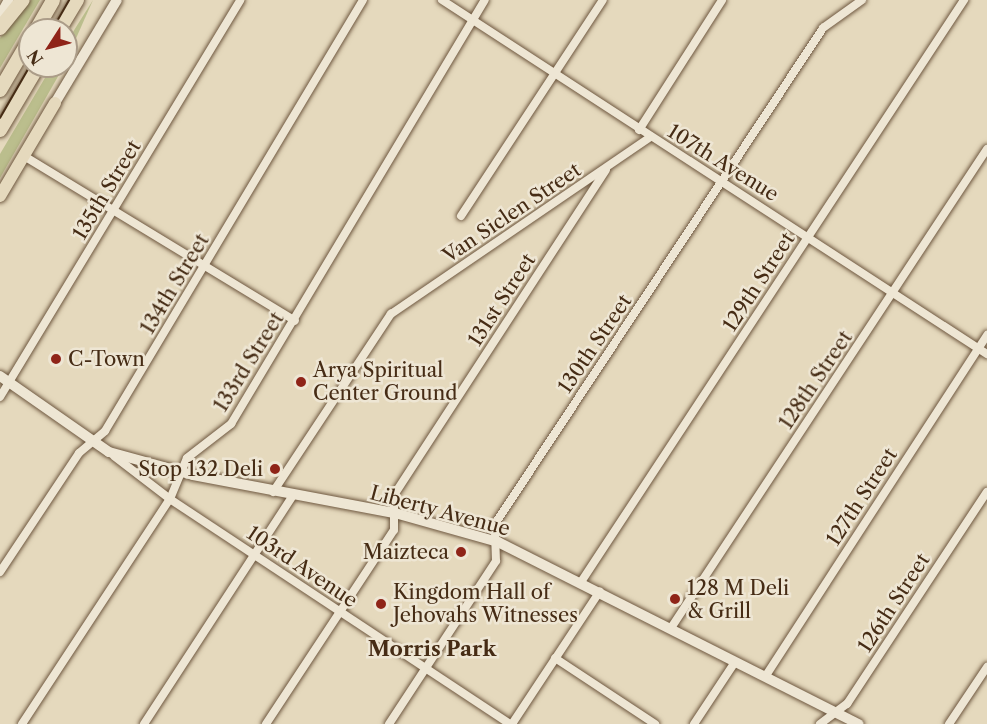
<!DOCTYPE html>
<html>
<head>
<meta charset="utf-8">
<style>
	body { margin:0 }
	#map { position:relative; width:987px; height:724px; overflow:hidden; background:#e5d9bd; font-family:"Libre Caslon Text",serif }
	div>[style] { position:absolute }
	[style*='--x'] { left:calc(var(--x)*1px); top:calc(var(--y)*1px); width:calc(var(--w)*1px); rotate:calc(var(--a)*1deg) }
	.green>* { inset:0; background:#bbbe8d }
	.roads { filter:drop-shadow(0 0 2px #6e573f) drop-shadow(0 0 2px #6e573f) }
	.street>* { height:8px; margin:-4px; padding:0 4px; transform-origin:4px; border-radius:4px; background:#eee6d4 }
	.secondary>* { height:10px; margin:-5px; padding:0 5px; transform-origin:5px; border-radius:5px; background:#eee6d4 }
	.primary>* { height:12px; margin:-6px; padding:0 6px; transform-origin:6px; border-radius:6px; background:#e5d9bd }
	.highway>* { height:14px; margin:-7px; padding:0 7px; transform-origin:7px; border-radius:7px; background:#e5d9bd }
	.tram>* { height:1.5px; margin:-0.75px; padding:0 0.75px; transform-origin:0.75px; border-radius:0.75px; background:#462c15 }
	.dots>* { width:16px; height:16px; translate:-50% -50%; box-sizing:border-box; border:3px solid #eee6d4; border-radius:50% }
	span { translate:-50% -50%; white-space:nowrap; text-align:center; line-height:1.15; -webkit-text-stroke:5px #eee6d4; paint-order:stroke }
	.street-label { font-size:20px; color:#462c15 }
	.poi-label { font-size:20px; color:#462c15 }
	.left { translate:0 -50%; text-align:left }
	.right { translate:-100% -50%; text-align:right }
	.neighbourhood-label { font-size:21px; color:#462c15; font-weight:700 }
	.north { position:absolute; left:18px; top:18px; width:60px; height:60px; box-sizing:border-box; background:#eee6d4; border:2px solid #ab9c88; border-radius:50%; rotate:234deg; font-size:16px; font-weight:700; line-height:24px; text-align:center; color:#462c15 }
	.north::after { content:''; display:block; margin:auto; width:21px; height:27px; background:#8f2418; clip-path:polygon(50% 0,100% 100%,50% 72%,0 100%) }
</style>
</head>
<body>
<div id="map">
	<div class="green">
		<i style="clip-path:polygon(31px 0,40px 0,0 68px,0 38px)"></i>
		<i style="clip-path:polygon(93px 0,66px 61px,66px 43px)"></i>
		<i style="clip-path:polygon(52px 66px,64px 66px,0 178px,0 154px)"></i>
	</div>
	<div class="roads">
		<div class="street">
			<i style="--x:442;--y:0;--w:650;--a:33.01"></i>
			<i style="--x:639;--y:130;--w:154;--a:-57.4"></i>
			<i style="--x:24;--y:156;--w:317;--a:31.3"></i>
			<i style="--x:461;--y:216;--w:258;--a:-56.7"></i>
			<i style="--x:0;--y:397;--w:464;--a:-58.8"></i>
			<i style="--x:114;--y:456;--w:71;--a:37.5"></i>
			<i style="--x:170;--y:499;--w:408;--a:33.5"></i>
			<i style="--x:273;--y:492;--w:214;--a:-56.5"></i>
			<i style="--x:391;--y:314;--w:314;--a:-34.3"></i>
			<i style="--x:0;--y:572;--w:143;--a:-56.4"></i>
			<i style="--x:79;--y:453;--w:34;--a:-40"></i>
			<i style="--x:105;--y:431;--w:502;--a:-59.09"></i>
			<i style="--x:581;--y:582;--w:697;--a:-56.65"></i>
			<i style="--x:671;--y:628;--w:574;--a:-56.59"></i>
			<i style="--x:555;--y:658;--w:120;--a:33.4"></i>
			<i style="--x:765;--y:677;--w:408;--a:-57"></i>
			<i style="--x:22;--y:724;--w:269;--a:-56.7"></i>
			<i style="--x:170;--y:499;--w:44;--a:-67.5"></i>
			<i style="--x:187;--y:458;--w:56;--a:-37.7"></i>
			<i style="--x:231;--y:424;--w:494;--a:-59.1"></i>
			<i style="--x:144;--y:724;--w:273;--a:-56.9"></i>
			<i style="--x:266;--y:724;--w:232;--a:-56.6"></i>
			<i style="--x:394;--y:530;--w:35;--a:-90"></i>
			<i style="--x:394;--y:495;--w:388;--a:-56.9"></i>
			<i style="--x:389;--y:724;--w:195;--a:-56.7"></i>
			<i style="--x:496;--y:561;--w:37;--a:-92"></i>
			<i style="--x:495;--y:524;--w:595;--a:-56.52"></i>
			<i style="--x:823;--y:28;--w:48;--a:-35.7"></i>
			<i style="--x:512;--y:724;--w:159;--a:-56.5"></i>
			<i style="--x:694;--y:724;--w:74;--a:-56.5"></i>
			<i style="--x:820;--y:724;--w:34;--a:-37"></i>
			<i style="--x:847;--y:704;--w:254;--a:-56.6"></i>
			<i style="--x:949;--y:724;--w:69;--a:-56.3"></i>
		</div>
		<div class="secondary">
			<i style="--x:0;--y:16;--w:18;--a:-61"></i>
			<i style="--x:55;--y:103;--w:120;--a:-59"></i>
			<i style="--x:0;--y:376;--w:133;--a:34.9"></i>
			<i style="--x:109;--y:452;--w:87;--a:15.3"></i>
			<i style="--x:193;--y:475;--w:206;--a:10.7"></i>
			<i style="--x:395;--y:513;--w:107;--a:15.7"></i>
			<i style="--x:498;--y:542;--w:404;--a:26.8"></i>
		</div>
		<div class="primary">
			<i style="--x:0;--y:196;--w:108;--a:-59.4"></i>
		</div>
		<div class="highway">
			<i style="--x:0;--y:28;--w:36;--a:-51"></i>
			<i style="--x:36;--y:30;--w:34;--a:-60"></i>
			<i style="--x:59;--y:30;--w:35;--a:-59"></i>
			<i style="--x:0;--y:90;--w:59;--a:-59.5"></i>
			<i style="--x:0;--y:130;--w:74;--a:-59.3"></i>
		</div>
	</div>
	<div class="tram">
		<i style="--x:52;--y:30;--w:34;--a:-60"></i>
		<i style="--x:0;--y:118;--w:60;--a:-60"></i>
	</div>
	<div class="dots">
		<i style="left:56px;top:359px;background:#8f2418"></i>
		<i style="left:301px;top:382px;background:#8f2418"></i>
		<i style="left:275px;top:469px;background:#8f2418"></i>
		<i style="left:461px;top:552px;background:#8f2418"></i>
		<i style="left:675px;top:599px;background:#8f2418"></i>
		<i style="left:381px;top:604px;background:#8f2418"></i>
	</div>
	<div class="street-label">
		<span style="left:723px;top:163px;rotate:32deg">107th Avenue</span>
		<span style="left:107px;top:190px;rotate:-59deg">135th Street</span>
		<span style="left:512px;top:213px;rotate:-34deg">Van Siclen Street</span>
		<span style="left:759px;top:282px;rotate:-57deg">129th Street</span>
		<span style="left:175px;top:284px;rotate:-59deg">134th Street</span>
		<span style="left:502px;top:300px;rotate:-57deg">131st Street</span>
		<span style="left:595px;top:344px;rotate:-56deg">130th Street</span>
		<span style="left:249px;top:362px;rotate:-58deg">133rd Street</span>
		<span style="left:816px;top:380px;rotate:-56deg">128th Street</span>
		<span style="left:862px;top:497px;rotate:-57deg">127th Street</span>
		<span style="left:440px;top:511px;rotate:15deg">Liberty Avenue</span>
		<span style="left:302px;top:567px;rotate:34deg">103rd Avenue</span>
		<span style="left:894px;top:603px;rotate:-57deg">126th Street</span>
	</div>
	<div class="poi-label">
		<span class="left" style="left:68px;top:359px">C-Town</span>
		<span class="left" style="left:313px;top:382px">Arya Spiritual<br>Center Ground</span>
		<span class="right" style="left:263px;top:469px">Stop 132 Deli</span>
		<span class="right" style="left:449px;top:552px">Maizteca</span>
		<span class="left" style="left:687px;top:600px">128 M Deli<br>&amp; Grill</span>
		<span class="left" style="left:393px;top:604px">Kingdom Hall of<br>Jehovahs Witnesses</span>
	</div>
	<div class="neighbourhood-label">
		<span style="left:432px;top:649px">Morris Park</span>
	</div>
	<div class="north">N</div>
</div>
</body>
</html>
